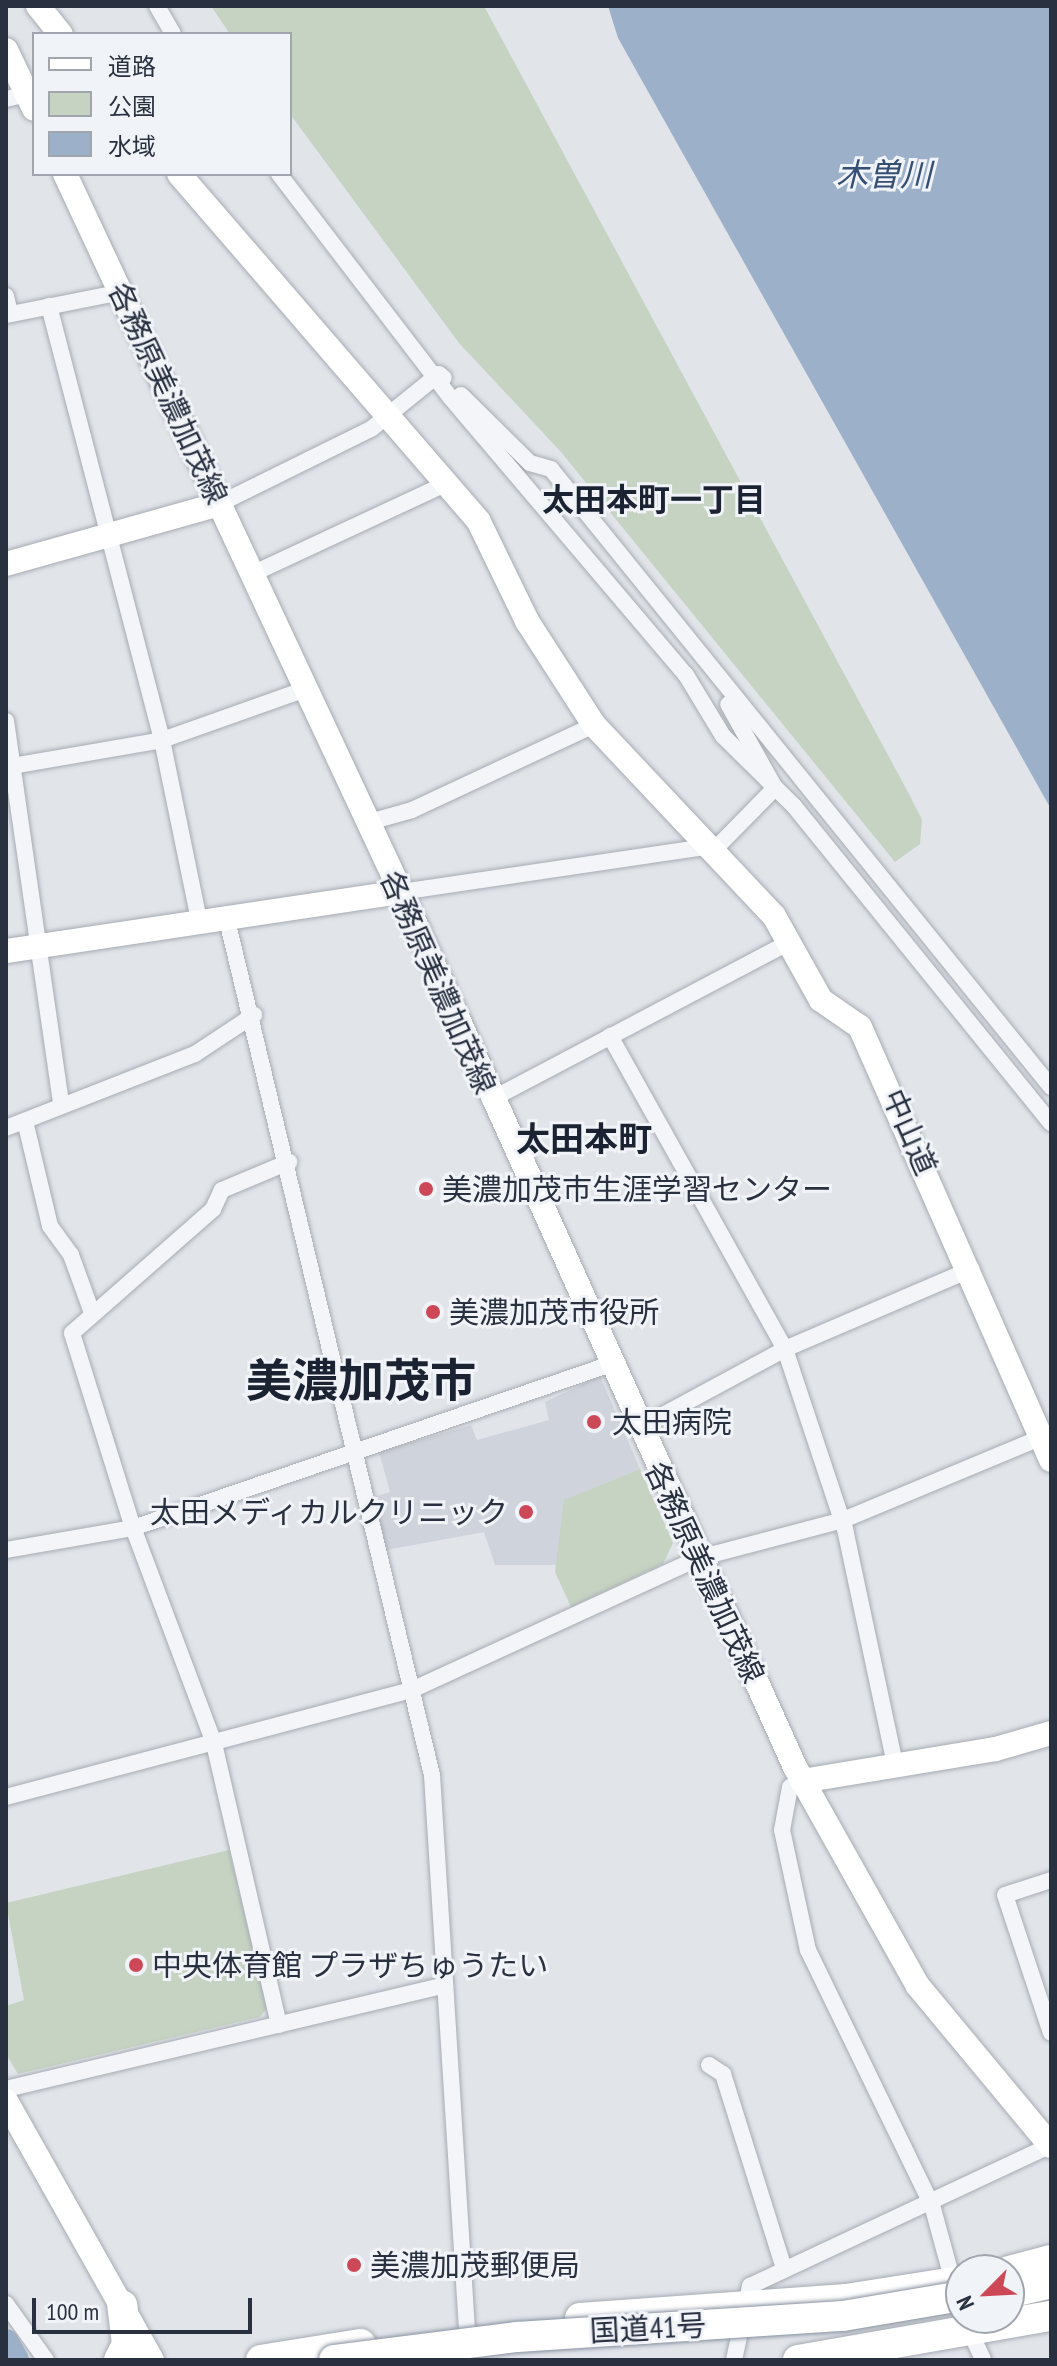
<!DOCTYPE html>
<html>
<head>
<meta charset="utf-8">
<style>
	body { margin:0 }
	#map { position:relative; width:1057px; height:2366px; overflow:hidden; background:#e1e4e9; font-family:"PT Sans Narrow","Noto Sans JP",sans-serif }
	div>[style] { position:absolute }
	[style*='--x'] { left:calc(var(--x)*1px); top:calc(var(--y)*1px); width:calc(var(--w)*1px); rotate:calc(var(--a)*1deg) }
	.built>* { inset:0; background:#cfd3db }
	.green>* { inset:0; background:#c6d3c2 }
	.water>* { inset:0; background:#9cb0c9 }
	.river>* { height:26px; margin:-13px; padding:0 13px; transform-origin:13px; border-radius:13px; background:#9cb0c9 }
	.roads { filter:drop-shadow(0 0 2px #a6abb3) drop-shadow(0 0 2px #a6abb3) }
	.street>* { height:16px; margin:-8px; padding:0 8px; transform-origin:8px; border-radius:8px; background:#f3f5f8 }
	.secondary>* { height:24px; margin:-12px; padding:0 12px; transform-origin:12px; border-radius:12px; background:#fff }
	.highway>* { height:30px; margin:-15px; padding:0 15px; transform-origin:15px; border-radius:15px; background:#fff }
	.bridges { filter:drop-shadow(0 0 2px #8891a0) drop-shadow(0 0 2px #8891a0) }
	.highway-bridge>* { height:30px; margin:-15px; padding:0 15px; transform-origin:15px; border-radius:15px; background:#fff }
	.dots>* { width:22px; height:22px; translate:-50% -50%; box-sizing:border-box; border:4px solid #f0f3f7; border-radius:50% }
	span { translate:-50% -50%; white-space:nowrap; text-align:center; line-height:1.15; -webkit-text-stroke:6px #f0f3f7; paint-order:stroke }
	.street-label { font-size:30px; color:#293141 }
	.poi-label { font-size:30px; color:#293141 }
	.left { translate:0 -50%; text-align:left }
	.right { translate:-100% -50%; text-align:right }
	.water-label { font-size:32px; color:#344e74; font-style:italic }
	.neighbourhood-label { font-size:32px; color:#1b2231; font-weight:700 }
	.quarter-label { font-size:34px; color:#1b2231; font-weight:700 }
	.town-label { font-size:46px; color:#1b2231; font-weight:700 }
	.frame { position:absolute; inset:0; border:8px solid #293141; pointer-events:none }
	.legend { position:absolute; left:32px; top:32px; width:260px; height:144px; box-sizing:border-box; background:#f0f3f7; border:2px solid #a0a5ae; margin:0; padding:10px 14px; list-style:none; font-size:24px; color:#293141 }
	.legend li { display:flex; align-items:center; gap:16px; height:40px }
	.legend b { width:40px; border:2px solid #a0a5ae }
	.north { position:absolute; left:945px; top:2254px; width:80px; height:80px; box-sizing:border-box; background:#f0f3f7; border:2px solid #a0a5ae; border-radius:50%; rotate:246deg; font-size:22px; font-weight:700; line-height:32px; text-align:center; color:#293141 }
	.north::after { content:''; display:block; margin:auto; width:28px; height:36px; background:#cc4857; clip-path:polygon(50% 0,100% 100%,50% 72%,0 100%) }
	.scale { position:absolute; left:32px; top:2298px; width:220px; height:36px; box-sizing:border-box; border:4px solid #293141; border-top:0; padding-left:10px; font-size:24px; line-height:28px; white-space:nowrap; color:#293141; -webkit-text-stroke:6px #f0f3f7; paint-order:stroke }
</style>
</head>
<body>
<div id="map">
	<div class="built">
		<i style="clip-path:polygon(600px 1376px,640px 1469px,565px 1500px,557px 1565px,495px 1565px,484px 1532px,386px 1550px,374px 1497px,390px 1492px,379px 1452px,471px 1425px,477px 1440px,549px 1420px,545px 1402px)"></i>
	</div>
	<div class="green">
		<i style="clip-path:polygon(211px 6px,484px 6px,909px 794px,922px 820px,920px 844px,895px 862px,561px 452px,459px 343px,290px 114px,290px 34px,230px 34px)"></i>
		<i style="clip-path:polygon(640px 1469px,673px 1543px,663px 1564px,571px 1607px,555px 1572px,564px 1500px)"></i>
		<i style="clip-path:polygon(229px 1850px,267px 2008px,260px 2017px,18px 2074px,6px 2054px,6px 2006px,24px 2000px,6px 1903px)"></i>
	</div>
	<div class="water">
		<i style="clip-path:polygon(608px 6px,1051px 6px,1051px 809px,618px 38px)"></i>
	</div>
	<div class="river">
		<i style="--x:6;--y:2342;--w:21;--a:61"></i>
	</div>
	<div class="roads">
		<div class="street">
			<i style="--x:157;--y:6;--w:32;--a:60"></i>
			<i style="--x:6;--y:99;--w:22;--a:-13"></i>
			<i style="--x:279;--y:174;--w:281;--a:52.5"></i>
			<i style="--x:450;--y:397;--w:365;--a:49.7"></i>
			<i style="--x:686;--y:675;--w:71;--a:58.8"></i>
			<i style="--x:723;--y:736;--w:100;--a:44.6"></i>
			<i style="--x:794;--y:806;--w:408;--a:51"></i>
			<i style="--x:6;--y:296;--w:18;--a:77"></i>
			<i style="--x:49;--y:306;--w:448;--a:75.4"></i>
			<i style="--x:162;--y:740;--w:189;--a:78.4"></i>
			<i style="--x:6;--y:315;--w:118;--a:-11.2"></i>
			<i style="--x:461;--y:395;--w:97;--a:44.6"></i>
			<i style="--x:530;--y:463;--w:22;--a:16"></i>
			<i style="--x:551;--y:469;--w:795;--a:51.03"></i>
			<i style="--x:219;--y:504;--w:169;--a:-26.3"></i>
			<i style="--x:371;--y:429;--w:87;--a:-39"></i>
			<i style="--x:439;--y:374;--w:6;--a:39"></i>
			<i style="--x:252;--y:574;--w:215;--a:-25"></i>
			<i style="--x:6;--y:721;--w:388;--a:81.8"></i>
			<i style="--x:12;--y:766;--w:152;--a:-9.8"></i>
			<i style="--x:162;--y:740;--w:150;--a:-19.5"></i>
			<i style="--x:366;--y:823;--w:48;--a:-15.8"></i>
			<i style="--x:412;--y:810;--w:201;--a:-25"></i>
			<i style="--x:401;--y:892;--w:321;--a:-8.4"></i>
			<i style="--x:719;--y:845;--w:80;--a:-45.5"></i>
			<i style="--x:775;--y:788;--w:96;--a:-119.2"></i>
			<i style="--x:227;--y:920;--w:879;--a:76.52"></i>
			<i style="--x:432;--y:1775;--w:555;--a:86.39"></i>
			<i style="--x:467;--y:2329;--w:31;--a:99"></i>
			<i style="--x:610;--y:1036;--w:359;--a:60.8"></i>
			<i style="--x:785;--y:1349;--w:190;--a:71.6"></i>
			<i style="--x:845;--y:1529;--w:244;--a:78"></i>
			<i style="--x:490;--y:1100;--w:339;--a:-27.8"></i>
			<i style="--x:25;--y:1121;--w:108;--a:76.6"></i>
			<i style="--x:50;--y:1226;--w:36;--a:54"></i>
			<i style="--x:71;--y:1255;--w:59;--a:70"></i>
			<i style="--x:6;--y:1128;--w:203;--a:-21.4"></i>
			<i style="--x:195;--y:1054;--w:71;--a:-33.5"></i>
			<i style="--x:639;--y:1428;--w:166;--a:-28.4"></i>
			<i style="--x:785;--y:1349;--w:203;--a:-23.2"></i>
			<i style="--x:6;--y:1550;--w:129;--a:-9.8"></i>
			<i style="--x:133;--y:1528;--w:505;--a:-18.94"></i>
			<i style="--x:802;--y:1781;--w:13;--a:153"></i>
			<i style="--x:790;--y:1787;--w:44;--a:100.5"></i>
			<i style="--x:782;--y:1830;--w:123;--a:77.8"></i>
			<i style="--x:808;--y:1950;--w:284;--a:64.1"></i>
			<i style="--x:932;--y:2205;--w:110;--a:74.7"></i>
			<i style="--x:6;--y:1797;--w:422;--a:-14.8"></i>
			<i style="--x:414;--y:1689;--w:314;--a:-24.7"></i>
			<i style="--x:699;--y:1558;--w:149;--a:-14.8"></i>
			<i style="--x:843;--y:1520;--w:216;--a:-22.6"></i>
			<i style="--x:1051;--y:1880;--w:48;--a:161.9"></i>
			<i style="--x:1005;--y:1895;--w:145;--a:71.6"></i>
			<i style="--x:279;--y:2025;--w:289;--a:-103"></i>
			<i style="--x:214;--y:1743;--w:230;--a:-110.6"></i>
			<i style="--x:133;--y:1528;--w:204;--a:-107.4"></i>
			<i style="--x:72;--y:1333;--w:188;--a:-41.3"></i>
			<i style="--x:213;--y:1209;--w:21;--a:-65"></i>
			<i style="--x:222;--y:1190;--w:73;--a:-22.7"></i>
			<i style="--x:709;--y:2065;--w:17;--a:33"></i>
			<i style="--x:723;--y:2074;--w:204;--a:72.6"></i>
			<i style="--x:6;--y:2089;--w:451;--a:-13.3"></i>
			<i style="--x:6;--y:2304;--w:69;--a:54.5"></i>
			<i style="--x:967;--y:2325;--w:38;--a:65"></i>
			<i style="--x:734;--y:2360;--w:76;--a:-77.8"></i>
			<i style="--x:750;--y:2286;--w:332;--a:-25.1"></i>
		</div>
		<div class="secondary">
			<i style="--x:38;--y:6;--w:36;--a:51"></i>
			<i style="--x:6;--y:50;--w:65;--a:64.6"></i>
			<i style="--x:65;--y:174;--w:793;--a:64.92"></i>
			<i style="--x:401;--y:892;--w:960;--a:65.76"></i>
			<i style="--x:795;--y:1767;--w:251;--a:60.7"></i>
			<i style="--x:918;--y:1986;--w:208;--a:50.3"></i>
			<i style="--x:179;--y:174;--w:459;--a:49.2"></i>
			<i style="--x:479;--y:522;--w:110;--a:64.1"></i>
			<i style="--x:527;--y:621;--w:124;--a:57.2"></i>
			<i style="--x:594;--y:725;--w:262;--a:46.7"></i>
			<i style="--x:774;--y:916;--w:96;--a:60.8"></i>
			<i style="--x:821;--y:1000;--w:47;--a:34.7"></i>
			<i style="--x:860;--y:1027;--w:473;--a:66.2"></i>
			<i style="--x:6;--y:564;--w:221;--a:-15.7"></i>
			<i style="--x:6;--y:951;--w:399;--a:-8.5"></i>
			<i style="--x:802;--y:1781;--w:197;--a:-9.4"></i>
			<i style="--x:996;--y:1749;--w:57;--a:-16.2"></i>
			<i style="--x:6;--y:2101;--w:297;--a:60.6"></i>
		</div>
		<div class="highway">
			<i style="--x:1009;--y:2271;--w:43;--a:-14.7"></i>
			<i style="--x:1009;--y:2293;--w:43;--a:-13.4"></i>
			<i style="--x:580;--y:2318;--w:267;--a:-4.1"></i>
			<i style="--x:846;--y:2299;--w:116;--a:-8.9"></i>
			<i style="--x:119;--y:2360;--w:18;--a:-63"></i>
			<i style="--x:127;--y:2344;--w:39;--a:-97"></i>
			<i style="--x:261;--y:2360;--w:101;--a:-9.1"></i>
			<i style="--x:798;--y:2360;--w:257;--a:-9.9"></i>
		</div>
	</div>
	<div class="bridges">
		<div class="highway-bridge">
			<i style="--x:334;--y:2360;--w:184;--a:-7.2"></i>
			<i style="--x:517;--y:2337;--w:327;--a:-3.7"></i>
			<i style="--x:843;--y:2316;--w:120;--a:-9.6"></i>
		</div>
	</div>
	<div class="dots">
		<i style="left:426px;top:1189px;background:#cc4857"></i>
		<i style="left:433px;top:1312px;background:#cc4857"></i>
		<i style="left:594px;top:1422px;background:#cc4857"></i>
		<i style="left:526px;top:1512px;background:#cc4857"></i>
		<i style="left:136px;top:1965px;background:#cc4857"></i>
		<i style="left:354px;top:2265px;background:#cc4857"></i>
	</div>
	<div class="street-label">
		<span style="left:168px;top:393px;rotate:65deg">各務原美濃加茂線</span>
		<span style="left:438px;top:982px;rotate:66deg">各務原美濃加茂線</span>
		<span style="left:910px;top:1132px;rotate:66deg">中山道</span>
		<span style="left:705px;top:1572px;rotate:65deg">各務原美濃加茂線</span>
		<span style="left:648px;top:2328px;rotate:-3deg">国道41号</span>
	</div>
	<div class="poi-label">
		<span class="left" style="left:442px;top:1189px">美濃加茂市生涯学習センター</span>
		<span class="left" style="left:449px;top:1312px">美濃加茂市役所</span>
		<span class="left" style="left:612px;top:1422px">太田病院</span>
		<span class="right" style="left:508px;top:1512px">太田メディカルクリニック</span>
		<span class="left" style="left:152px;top:1965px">中央体育館 プラザちゅうたい</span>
		<span class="left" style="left:370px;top:2265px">美濃加茂郵便局</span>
	</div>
	<div class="water-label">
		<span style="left:884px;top:174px">木曽川</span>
	</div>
	<div class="neighbourhood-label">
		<span style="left:654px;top:499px">太田本町一丁目</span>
	</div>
	<div class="quarter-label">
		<span style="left:584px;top:1139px">太田本町</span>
	</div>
	<div class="town-label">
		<span style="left:361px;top:1380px">美濃加茂市</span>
	</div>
	<div class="frame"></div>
	<ul class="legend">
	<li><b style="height:10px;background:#fff"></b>道路</li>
	<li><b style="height:22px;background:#c6d3c2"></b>公園</li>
	<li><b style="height:22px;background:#9cb0c9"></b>水域</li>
	</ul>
	<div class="north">N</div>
	<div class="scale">100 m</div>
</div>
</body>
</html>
